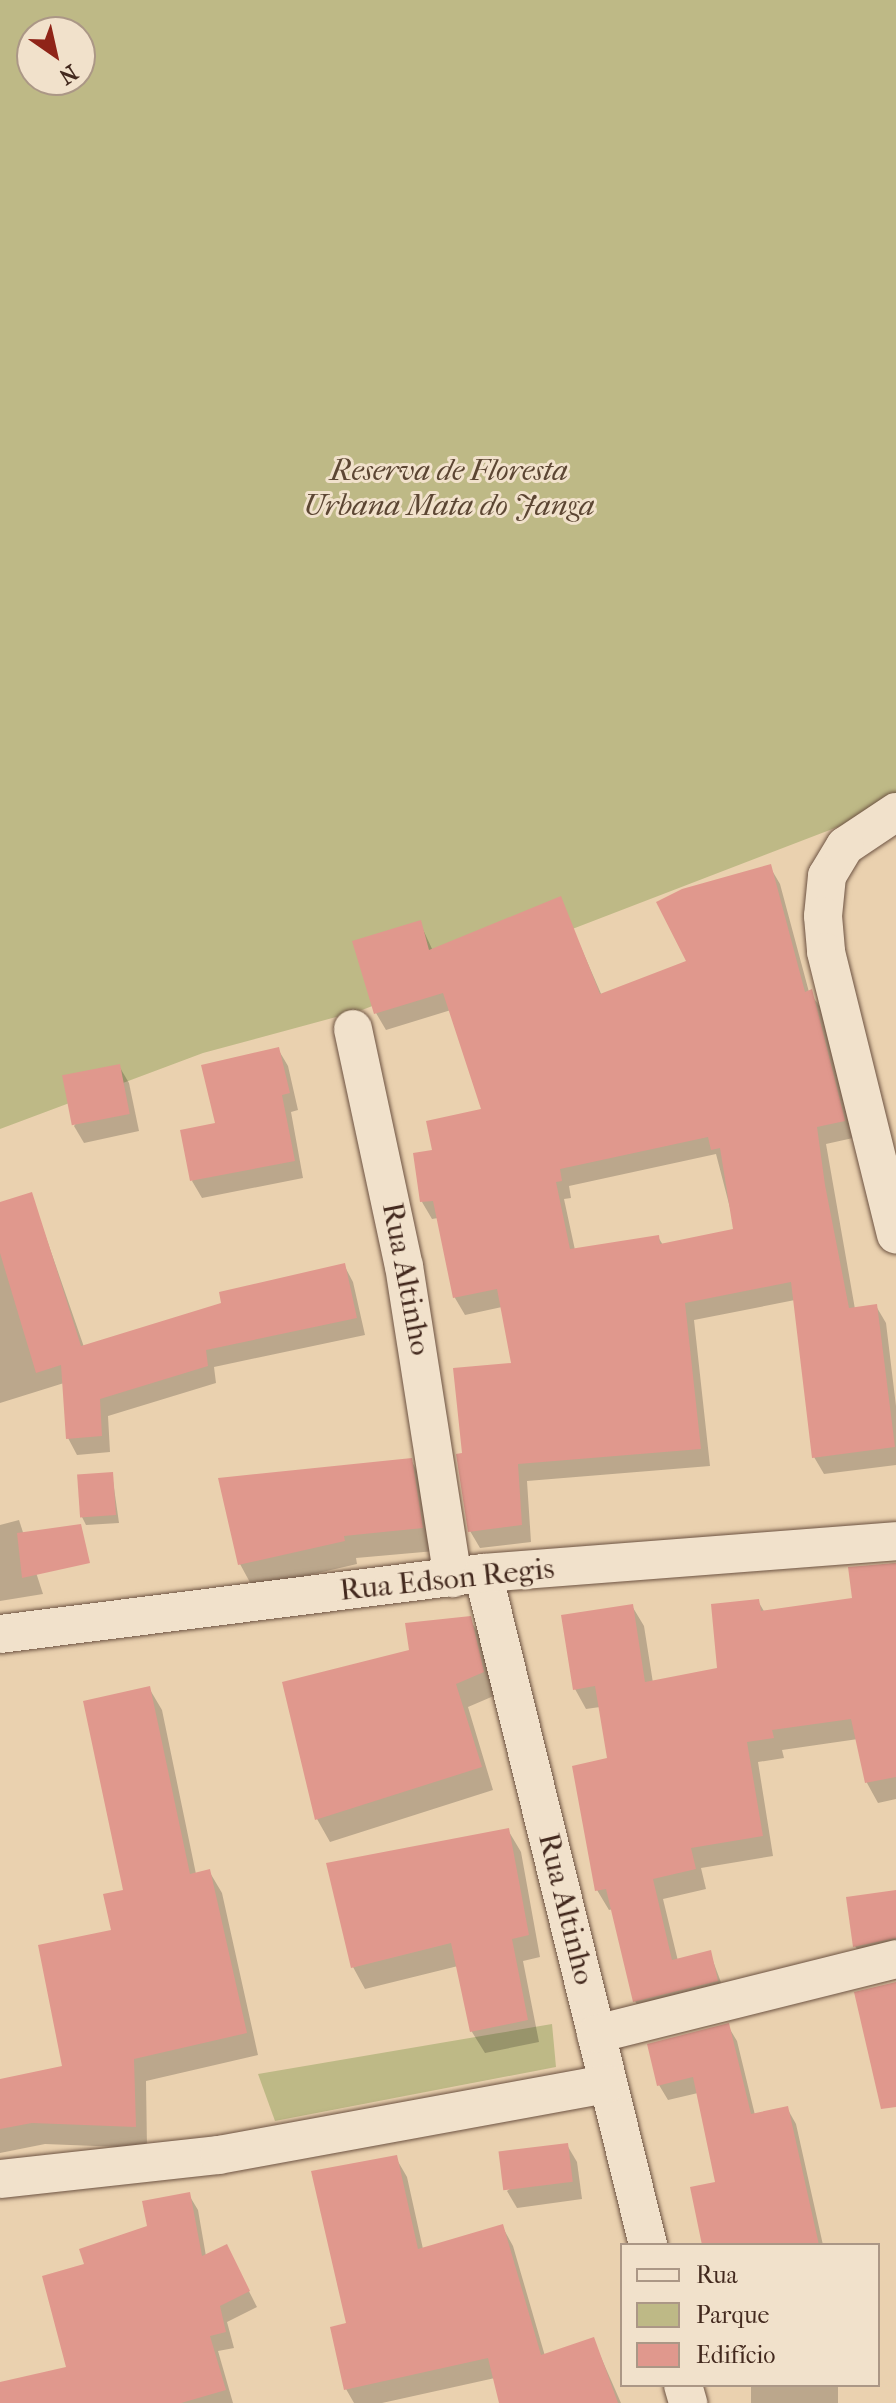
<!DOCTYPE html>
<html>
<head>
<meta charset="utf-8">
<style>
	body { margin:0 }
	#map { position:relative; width:896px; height:2403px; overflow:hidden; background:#ead1af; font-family:"IM FELL French Canon",serif }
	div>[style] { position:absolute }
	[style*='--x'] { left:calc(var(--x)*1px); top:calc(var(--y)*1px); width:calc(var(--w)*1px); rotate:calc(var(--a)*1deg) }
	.green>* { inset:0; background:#beb986 }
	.shadow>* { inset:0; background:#0003; transform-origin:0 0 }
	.building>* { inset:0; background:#e0988d; transform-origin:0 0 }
	.roads { filter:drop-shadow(0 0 2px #6d5342) drop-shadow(0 0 2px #6d5342) }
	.minor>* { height:38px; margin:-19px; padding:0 19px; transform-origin:19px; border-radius:19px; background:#f1e1cb }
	span { translate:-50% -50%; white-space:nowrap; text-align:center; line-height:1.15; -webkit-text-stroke:6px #f1e1cb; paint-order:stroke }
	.park-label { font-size:30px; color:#5c4633; font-style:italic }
	.street-label { font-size:30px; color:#43291e }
	.legend { position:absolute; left:620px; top:2243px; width:260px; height:144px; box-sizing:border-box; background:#f1e1cb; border:2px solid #ab9786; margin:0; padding:10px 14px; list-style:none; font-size:24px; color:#43291e }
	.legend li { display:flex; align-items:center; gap:16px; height:40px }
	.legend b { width:40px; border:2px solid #ab9786 }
	.north { position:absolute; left:16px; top:16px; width:80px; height:80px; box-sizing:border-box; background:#f1e1cb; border:2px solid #ab9786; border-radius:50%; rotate:146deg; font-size:22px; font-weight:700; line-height:32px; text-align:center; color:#43291e }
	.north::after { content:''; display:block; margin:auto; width:28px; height:36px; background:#8f2418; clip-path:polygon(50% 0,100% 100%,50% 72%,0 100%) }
</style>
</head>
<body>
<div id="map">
	<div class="green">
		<i style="clip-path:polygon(evenodd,0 0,896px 0,896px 797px,848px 823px,362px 1010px,203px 1053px,0 1129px,0 0,32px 32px,80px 32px,80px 80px,32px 80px,32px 32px)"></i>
		<i style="clip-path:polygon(552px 2024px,556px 2067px,275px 2121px,258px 2074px)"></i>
	</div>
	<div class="shadow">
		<i style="clip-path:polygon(evenodd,770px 867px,780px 884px,809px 992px,821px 1008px,853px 1138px,826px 1144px,855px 1309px,876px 1306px,886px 1323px,896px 1406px,896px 1465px,824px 1474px,814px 1457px,795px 1300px,694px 1320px,710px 1466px,527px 1481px,531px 1542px,480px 1548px,470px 1531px,464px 1455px,513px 1364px,502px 1307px,465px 1315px,455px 1298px,438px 1218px,432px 1219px,422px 1202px,435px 1151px,483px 1110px,451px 1010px,386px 1030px,376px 1013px,420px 923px,433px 951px,560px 899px,602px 996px,689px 962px,770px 867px,716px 1154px,736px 1231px,663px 1245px,658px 1237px,575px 1250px,564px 1199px,571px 1198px,569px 1186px,716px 1154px)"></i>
		<i style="clip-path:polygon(278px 1049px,288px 1066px,298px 1110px,291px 1112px,303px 1178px,202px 1198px,192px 1181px,218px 1124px)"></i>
		<i style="clip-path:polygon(119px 1066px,129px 1083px,139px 1131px,84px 1143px,74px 1126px)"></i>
		<i style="clip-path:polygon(31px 1194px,84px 1347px,344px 1265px,353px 1282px,365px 1335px,214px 1367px,216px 1383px,108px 1416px,110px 1452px,77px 1455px,68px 1438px,64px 1383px,0 1403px,0 1204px)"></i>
		<i style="clip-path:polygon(411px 1460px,424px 1484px,435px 1551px,356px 1558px,357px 1564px,253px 1588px,240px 1564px)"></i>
		<i style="clip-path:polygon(112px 1474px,119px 1523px,86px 1525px,82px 1517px)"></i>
		<i style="clip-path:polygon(19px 1520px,43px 1594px,0 1601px,0 1525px)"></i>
		<i style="clip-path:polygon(896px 1563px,896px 1799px,878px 1803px,867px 1783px,858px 1739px,782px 1750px,784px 1758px,758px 1762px,773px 1856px,701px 1868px,706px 1889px,663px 1899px,678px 1961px,710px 1953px,728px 2001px,646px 2021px,635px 2001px,613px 1909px,609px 1910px,597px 1890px,609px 1760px,600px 1707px,586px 1709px,575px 1689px,632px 1606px,644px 1626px,653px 1683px,720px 1670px,758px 1601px,765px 1613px,854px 1600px,850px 1569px)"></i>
		<i style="clip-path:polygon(469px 1618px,483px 1641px,496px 1695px,468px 1707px,493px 1790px,330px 1842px,317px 1819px,285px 1684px,411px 1652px)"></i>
		<i style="clip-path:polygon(149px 1688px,162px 1710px,196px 1874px,209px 1871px,222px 1893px,258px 2055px,146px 2081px,147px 2148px,45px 2144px,0 2153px,0 2081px,64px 2068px,113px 1932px,125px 1891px)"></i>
		<i style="clip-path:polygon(508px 1830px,521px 1852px,540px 1957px,523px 1961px,539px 2042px,485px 2053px,472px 2032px,458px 1966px,365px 1989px,353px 1967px)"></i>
		<i style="clip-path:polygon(896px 1892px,896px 1957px,865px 1963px,855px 1946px)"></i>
		<i style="clip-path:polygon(728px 2026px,737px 2041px,755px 2115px,787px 2108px,796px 2124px,823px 2245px,704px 2245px,718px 2183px,698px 2093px,668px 2100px,659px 2085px)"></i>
		<i style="clip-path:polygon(567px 2145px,577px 2162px,582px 2199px,517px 2208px,507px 2191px)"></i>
		<i style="clip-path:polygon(396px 2158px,407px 2177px,423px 2249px,502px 2226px,513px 2246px,545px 2356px,593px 2339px,621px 2403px,501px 2403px,495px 2378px,382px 2403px,354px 2403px,346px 2389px,348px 2325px)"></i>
		<i style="clip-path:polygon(189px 2195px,198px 2210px,206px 2256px,234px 2262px,257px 2307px,227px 2322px,234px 2348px,218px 2351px,233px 2403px,0 2403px,0 2384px,68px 2368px,86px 2266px,149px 2227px)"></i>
		<i style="left:751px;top:2385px;width:87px;height:18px"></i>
	</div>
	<div class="building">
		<i style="clip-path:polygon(evenodd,771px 864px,805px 992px,812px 989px,843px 1112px,845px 1121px,817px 1127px,825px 1185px,849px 1308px,877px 1304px,895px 1447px,812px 1458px,791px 1282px,685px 1303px,701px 1449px,518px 1464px,522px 1525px,468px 1532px,456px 1454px,462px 1453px,453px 1368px,511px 1363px,497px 1289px,453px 1298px,433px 1201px,420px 1202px,413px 1153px,432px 1150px,426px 1121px,481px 1109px,443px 993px,374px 1014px,352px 941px,421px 920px,429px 950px,561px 896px,600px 994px,686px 961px,656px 902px,682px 889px,771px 864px,708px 1137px,711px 1150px,720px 1148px,733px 1229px,660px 1244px,659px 1235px,570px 1249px,556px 1182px,562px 1181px,560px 1169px,708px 1137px)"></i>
		<i style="clip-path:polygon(279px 1047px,290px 1093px,282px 1095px,295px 1161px,190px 1181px,180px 1130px,215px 1123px,201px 1065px)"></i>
		<i style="left:120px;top:1064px;width:51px;height:59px;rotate:79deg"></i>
		<i style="clip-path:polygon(32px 1192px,81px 1346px,221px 1303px,219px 1292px,345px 1263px,357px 1318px,206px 1350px,208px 1366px,100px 1399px,102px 1436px,66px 1439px,61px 1365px,36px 1373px,0 1253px,0 1202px)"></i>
		<i style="clip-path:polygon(412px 1458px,423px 1528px,344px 1536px,345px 1541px,238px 1565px,218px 1478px)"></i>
		<i style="left:113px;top:1472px;width:43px;height:36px;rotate:86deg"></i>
		<i style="clip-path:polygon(81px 1524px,90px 1563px,22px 1578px,17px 1533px)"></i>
		<i style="clip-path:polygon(896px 1563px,896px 1777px,865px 1783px,851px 1719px,772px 1730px,774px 1738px,747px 1742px,763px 1836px,691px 1848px,696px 1869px,653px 1879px,672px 1960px,711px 1950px,718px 1981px,633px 2002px,606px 1889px,595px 1891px,572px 1766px,607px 1758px,595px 1686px,573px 1690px,561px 1615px,633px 1604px,645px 1682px,717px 1668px,711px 1604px,759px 1599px,761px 1611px,852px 1598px,848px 1567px)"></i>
		<i style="clip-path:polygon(471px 1616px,484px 1672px,456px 1684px,482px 1767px,315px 1820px,282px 1682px,409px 1650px,405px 1623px)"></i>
		<i style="clip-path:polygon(150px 1686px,190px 1874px,210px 1869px,247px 2033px,134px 2059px,136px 2127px,32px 2123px,0 2129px,0 2079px,62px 2066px,38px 1945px,111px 1930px,103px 1894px,123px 1890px,83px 1701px)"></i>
		<i style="clip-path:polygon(509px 1828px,529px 1935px,512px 1939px,528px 2020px,470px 2032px,451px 1943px,351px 1968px,326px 1863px)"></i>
		<i style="clip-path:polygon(896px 1890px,896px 1938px,853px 1947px,846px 1897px)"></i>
		<i style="clip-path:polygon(896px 1982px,896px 2107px,881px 2109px,854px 1992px)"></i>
		<i style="clip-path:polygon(729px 2023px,751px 2114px,788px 2106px,819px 2245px,702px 2245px,690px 2187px,715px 2182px,693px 2077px,657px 2086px,647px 2044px)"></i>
		<i style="left:568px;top:2143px;width:39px;height:70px;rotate:83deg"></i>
		<i style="clip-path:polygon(397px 2155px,418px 2249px,503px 2224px,541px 2355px,594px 2337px,618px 2403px,499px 2403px,488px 2358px,344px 2390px,330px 2327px,346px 2323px,311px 2171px)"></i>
		<i style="clip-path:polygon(190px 2192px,202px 2256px,227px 2244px,250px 2291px,220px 2306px,226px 2332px,210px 2336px,226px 2390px,181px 2403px,0 2403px,0 2382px,66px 2367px,42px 2276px,84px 2264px,79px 2249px,147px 2226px,142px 2201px)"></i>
	</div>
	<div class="roads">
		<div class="minor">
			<i style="--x:896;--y:812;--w:61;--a:146.3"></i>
			<i style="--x:845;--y:846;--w:35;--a:121"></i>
			<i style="--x:827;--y:876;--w:40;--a:95.7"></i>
			<i style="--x:823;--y:916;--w:36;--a:85"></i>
			<i style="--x:826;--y:952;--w:291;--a:76.1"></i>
			<i style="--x:353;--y:1029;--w:242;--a:77.9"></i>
			<i style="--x:404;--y:1266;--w:316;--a:81.1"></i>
			<i style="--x:483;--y:1573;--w:692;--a:76.2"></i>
			<i style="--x:0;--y:1634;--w:487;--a:-7.2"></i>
			<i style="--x:483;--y:1573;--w:414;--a:-4.4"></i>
			<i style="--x:596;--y:2034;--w:309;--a:-14"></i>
			<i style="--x:0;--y:2179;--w:220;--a:-6.3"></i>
			<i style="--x:219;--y:2155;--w:394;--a:-10.4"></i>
			<i style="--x:683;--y:2385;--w:19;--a:74"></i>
		</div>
	</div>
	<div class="park-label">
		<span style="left:449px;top:488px">Reserva de Floresta<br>Urbana Mata do Janga</span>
	</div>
	<div class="street-label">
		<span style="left:406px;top:1279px;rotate:79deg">Rua Altinho</span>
		<span style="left:447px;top:1580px;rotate:-6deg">Rua Edson Regis</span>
		<span style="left:566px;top:1909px;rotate:76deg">Rua Altinho</span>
	</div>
	<ul class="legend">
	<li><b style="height:10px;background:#f1e1cb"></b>Rua</li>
	<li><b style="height:22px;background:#beb986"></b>Parque</li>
	<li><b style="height:22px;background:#e0988d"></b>Edifício</li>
	</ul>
	<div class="north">N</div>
</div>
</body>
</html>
